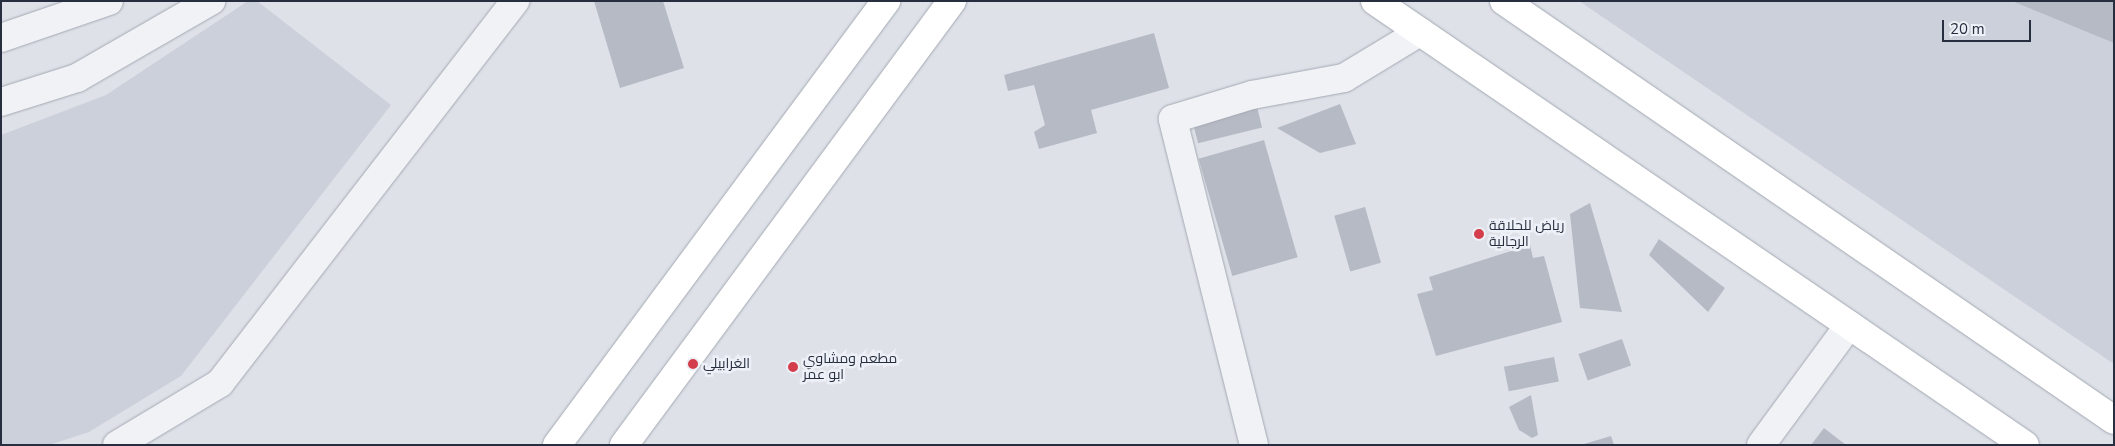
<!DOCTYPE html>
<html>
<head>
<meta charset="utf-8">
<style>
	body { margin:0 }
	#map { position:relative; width:2115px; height:446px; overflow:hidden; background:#dee1e8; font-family:"Nunito Sans",Cairo,sans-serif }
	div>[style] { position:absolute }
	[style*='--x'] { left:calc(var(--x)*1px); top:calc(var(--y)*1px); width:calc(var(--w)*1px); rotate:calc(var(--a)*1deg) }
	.built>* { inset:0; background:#ccd0da }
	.building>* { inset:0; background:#b5bac5; transform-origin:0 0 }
	.roads { filter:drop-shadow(0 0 1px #a3a8b2) drop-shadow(0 0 1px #a3a8b2) }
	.minor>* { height:28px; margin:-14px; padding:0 14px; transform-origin:14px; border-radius:14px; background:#f1f2f6 }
	.secondary>* { height:28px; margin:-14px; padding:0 14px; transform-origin:14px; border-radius:14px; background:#fff }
	.primary>* { height:28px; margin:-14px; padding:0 14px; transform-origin:14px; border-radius:14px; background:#fff }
	.dots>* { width:14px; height:14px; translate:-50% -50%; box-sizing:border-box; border:2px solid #edf0f6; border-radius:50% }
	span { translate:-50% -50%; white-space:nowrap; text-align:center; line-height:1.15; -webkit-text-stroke:5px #edf0f6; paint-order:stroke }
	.poi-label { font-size:14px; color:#262e3f }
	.left { translate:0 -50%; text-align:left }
	.frame { position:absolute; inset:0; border:2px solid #262e3f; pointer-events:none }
	.scale { position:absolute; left:1942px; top:20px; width:89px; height:22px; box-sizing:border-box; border:2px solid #262e3f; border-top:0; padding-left:6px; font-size:15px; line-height:18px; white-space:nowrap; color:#262e3f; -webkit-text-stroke:4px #edf0f6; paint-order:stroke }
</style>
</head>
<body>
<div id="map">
	<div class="built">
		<i style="clip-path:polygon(248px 1px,257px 1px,391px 105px,181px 376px,89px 432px,49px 445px,1px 445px,1px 135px,106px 95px)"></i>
		<i style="clip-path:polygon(1579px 1px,2114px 1px,2114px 364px)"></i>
	</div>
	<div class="building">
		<i style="clip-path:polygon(594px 1px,663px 1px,684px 68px,620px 88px)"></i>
		<i style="clip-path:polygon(2012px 1px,2114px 1px,2114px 43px)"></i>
		<i style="clip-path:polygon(1154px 33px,1169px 88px,1091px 110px,1097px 133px,1039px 149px,1034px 132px,1045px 125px,1034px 85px,1008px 91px,1004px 75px)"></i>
		<i style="clip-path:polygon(1340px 104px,1356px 144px,1320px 153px,1277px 128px)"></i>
		<i style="left:1257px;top:107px;width:21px;height:66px;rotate:76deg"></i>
		<i style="left:1264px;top:140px;width:122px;height:68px;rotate:74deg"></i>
		<i style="clip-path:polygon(1590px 203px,1622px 312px,1580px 308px,1570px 214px)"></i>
		<i style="left:1365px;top:207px;width:58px;height:32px;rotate:74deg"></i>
		<i style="clip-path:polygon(1659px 239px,1725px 288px,1708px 312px,1649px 255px)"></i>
		<i style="clip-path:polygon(1530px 245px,1533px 258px,1544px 256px,1562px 322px,1436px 356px,1417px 294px,1433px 290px,1429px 277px)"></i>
		<i style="left:1622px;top:339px;width:28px;height:46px;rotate:71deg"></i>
		<i style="left:1554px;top:357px;width:25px;height:51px;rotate:79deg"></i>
		<i style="clip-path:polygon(1531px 395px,1538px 435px,1532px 438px,1519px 430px,1509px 407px)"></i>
		<i style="clip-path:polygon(1824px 428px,1846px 445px,1811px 445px)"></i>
		<i style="clip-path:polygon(1611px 436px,1614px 445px,1584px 445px,1584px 444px)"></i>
	</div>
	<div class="roads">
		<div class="minor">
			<i style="--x:1;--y:38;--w:114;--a:-18.9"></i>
			<i style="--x:1;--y:102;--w:80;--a:-17.5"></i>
			<i style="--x:77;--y:78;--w:155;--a:-29.9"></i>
			<i style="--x:117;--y:445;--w:120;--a:-31"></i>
			<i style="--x:220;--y:383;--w:483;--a:-52.3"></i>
			<i style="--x:1254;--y:445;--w:336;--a:-104"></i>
			<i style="--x:1173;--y:119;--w:83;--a:-16.9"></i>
			<i style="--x:1252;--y:95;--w:94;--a:-10.5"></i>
			<i style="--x:1344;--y:78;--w:89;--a:-31.2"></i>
			<i style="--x:1761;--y:445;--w:149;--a:-53.7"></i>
		</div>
		<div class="secondary">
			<i style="--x:1375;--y:1;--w:787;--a:34.34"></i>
			<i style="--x:1504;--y:1;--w:740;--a:34.48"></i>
		</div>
		<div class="primary">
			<i style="--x:557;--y:445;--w:553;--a:-53.46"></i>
			<i style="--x:624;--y:445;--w:552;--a:-53.55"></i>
		</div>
	</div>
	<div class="dots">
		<i style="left:1479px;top:234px;background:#d33d4c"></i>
		<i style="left:693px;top:364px;background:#d33d4c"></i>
		<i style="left:793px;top:367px;background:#d33d4c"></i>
	</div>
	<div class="poi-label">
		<span class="left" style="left:1489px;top:234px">رياض للحلاقة<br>الرجالية</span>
		<span class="left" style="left:803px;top:367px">مطعم ومشاوي<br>ابو عمر</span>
		<span class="left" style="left:703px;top:364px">الغرابيلي</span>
	</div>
	<div class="frame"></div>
	<div class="scale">20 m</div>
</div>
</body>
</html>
